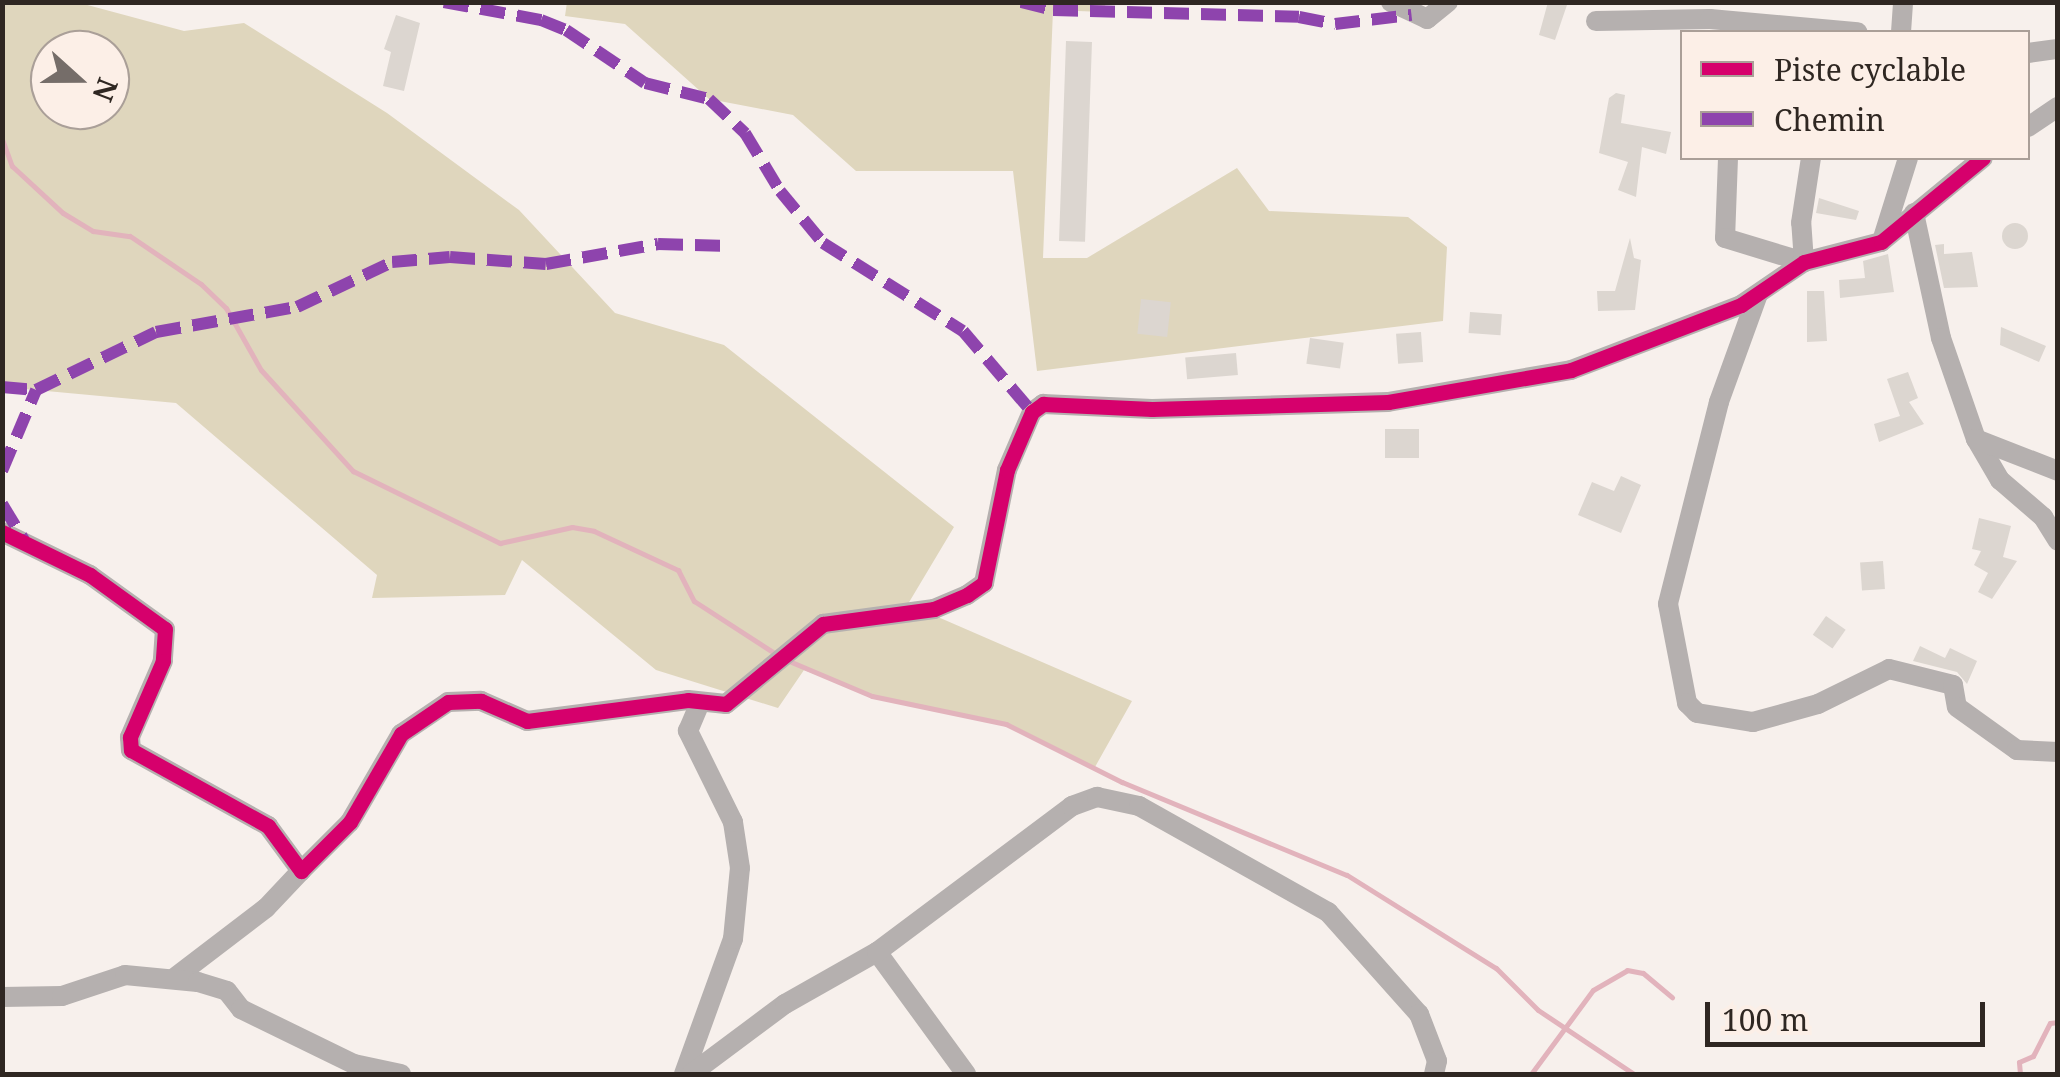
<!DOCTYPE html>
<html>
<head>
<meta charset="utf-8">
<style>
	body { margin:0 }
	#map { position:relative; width:2060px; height:1077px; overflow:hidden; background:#f7f0ec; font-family:"Noto Serif",serif }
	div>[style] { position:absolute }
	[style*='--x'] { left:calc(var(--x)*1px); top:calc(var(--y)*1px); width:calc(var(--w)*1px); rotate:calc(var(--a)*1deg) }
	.green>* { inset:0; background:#dfd6bd }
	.stream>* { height:5px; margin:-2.5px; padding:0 2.5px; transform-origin:2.5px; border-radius:2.5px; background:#e2b3bc }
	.building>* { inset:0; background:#dcd6d0; transform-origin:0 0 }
	.round { border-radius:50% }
	.minor>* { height:20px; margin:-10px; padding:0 10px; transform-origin:10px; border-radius:10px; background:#b5b0af }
	.quiet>* { height:12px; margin-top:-6px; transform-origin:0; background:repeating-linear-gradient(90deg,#8e44ad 0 25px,transparent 0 37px) }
	.cycleway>* { height:15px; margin:-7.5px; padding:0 7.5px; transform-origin:7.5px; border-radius:7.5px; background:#d6006c }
	span { translate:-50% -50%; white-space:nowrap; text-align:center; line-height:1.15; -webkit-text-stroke:10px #fcefe7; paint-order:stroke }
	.frame { position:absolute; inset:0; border:5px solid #2f2722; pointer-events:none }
	.legend { position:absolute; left:1680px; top:30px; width:350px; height:130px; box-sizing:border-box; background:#fcefe7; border:2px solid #aa9f98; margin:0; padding:12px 18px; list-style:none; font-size:30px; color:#2f2722 }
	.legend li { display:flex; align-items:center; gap:20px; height:50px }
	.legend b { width:50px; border:2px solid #aa9f98 }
	.north { position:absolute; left:30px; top:30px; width:100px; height:100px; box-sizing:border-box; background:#fcefe7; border:2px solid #aa9f98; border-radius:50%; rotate:111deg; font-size:28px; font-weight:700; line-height:40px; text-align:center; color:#2f2722 }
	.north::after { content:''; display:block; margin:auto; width:35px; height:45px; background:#756d69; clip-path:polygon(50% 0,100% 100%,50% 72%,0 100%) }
	.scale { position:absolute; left:1705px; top:1002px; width:280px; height:45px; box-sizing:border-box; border:5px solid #2f2722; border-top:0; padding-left:12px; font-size:30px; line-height:35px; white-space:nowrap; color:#2f2722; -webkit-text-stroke:8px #fcefe7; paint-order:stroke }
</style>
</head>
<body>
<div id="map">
	<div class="green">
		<i style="clip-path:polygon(567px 2px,1106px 3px,1103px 12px,1053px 10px,1043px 258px,1087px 258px,1237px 168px,1269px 211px,1408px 217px,1447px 247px,1443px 321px,1037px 371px,1013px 171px,856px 171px,793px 115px,709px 99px,625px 24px,565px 16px)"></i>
		<i style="clip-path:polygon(evenodd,3px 3px,80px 3px,184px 31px,244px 23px,387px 113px,519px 210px,615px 313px,724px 345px,954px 527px,908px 604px,1132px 701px,1095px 767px,1006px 724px,872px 696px,804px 670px,778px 708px,656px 670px,522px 560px,505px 595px,372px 598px,377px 575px,176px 403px,3px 387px,3px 3px,50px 50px,110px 50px,110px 110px,50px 110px,50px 50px)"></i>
	</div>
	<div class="stream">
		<i style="--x:2;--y:139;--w:29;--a:70"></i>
		<i style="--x:12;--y:166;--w:69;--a:42.7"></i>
		<i style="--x:63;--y:213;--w:35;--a:31"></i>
		<i style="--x:93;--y:231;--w:37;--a:8"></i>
		<i style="--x:130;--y:236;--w:86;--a:34.1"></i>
		<i style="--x:201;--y:284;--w:35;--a:44"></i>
		<i style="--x:226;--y:308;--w:71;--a:60.6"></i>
		<i style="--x:261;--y:370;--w:137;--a:47.7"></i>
		<i style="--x:353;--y:471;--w:164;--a:26.1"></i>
		<i style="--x:500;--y:543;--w:74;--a:-12.5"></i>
		<i style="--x:572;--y:527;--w:22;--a:10"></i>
		<i style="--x:594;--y:531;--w:93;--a:24.9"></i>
		<i style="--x:678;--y:570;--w:35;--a:63"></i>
		<i style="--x:694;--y:601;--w:101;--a:32.9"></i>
		<i style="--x:789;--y:661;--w:90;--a:22.9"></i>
		<i style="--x:872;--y:696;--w:137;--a:11.8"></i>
		<i style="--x:1006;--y:724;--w:130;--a:26.6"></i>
		<i style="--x:1122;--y:782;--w:243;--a:22.5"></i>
		<i style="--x:1347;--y:875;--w:176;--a:32"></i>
		<i style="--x:1496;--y:968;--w:59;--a:45"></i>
		<i style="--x:1538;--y:1010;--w:115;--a:33.7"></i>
		<i style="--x:1531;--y:1074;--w:104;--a:-53.6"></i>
		<i style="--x:1593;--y:990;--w:39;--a:-30"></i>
		<i style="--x:1627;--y:970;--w:16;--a:11"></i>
		<i style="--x:1643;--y:973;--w:38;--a:40"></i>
		<i style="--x:2020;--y:1074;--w:12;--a:-95"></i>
		<i style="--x:2019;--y:1062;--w:15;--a:-23"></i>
		<i style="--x:2033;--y:1056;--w:37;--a:-63"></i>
		<i style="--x:2050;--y:1023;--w:8;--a:-7"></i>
	</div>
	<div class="building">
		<i style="clip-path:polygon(1548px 2px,1568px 2px,1555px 40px,1539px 35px)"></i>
		<i style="clip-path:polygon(396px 15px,420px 23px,404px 91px,383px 86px,391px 52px,384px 49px)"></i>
		<i style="left:1066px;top:41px;width:26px;height:200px;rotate:2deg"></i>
		<i style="clip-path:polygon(1616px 93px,1625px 95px,1621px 123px,1671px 132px,1666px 154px,1642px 147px,1636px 197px,1618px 190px,1628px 162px,1599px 153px,1609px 98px)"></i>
		<i style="clip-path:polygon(1819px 198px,1859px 211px,1856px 220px,1816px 213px)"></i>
		<i class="round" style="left:2002px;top:223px;width:26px;height:26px"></i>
		<i style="clip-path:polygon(1630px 238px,1634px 258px,1641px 260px,1635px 310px,1598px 311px,1597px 291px,1615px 291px)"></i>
		<i style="clip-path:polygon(1944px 244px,1944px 254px,1972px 252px,1978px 287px,1944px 288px,1935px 245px)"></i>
		<i style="clip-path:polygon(1888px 254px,1894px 292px,1840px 298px,1839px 280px,1865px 278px,1863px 261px)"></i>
		<i style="clip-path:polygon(1807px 291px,1824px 291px,1827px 341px,1807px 342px)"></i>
		<i style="left:1141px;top:299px;width:30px;height:35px;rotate:6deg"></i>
		<i style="left:1470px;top:312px;width:32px;height:21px;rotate:4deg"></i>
		<i style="clip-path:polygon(2001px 327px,2046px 346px,2039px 362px,2000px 345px)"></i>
		<i style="left:1421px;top:332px;width:30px;height:25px;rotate:86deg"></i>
		<i style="left:1310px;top:338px;width:34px;height:26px;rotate:8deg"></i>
		<i style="left:1236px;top:353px;width:22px;height:51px;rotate:85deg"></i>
		<i style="clip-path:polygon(1908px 372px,1918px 398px,1909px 402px,1924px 424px,1879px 442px,1874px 424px,1900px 416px,1887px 379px)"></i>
		<i style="left:1385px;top:429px;width:34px;height:29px"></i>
		<i style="clip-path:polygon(1621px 476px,1641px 485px,1621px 533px,1578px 515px,1592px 482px,1614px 491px)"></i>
		<i style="clip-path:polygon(1979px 518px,2011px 526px,2003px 557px,2017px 561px,1992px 599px,1978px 592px,1988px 573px,1974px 565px,1981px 551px,1972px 549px)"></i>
		<i style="left:1883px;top:561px;width:28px;height:23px;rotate:86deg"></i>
		<i style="left:1826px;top:616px;width:24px;height:23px;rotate:35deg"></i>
		<i style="clip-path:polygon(1920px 646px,1945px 658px,1950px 648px,1977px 661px,1967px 684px,1957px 672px,1913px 661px)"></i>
	</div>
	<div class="minor">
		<i style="--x:1391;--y:2;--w:40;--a:25"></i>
		<i style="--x:1427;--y:19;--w:27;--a:-39"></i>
		<i style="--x:1596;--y:21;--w:114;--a:-1"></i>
		<i style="--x:1710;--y:19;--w:148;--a:5.1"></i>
		<i style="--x:1901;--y:32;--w:30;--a:-86"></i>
		<i style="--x:2028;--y:53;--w:30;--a:-8"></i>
		<i style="--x:2028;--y:127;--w:36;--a:-34"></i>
		<i style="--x:1728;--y:158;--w:80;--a:92.1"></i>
		<i style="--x:1725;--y:238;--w:83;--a:16.9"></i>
		<i style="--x:1804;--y:262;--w:39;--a:-94"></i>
		<i style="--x:1801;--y:223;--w:66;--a:-81.3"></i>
		<i style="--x:1914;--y:213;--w:128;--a:77.8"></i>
		<i style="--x:1941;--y:338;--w:107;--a:70.9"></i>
		<i style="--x:1976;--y:439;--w:48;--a:59.7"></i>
		<i style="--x:2000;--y:480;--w:57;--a:40.7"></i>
		<i style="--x:2043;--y:517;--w:28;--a:58"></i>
		<i style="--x:1882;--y:241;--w:87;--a:-72.6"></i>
		<i style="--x:1758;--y:294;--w:115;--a:109.9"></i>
		<i style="--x:1719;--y:402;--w:208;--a:104.2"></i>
		<i style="--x:1668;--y:604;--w:101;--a:79.1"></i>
		<i style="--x:1687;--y:703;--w:14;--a:45"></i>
		<i style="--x:1697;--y:713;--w:57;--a:9.1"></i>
		<i style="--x:1753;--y:722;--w:67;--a:-15.5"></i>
		<i style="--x:1818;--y:704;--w:79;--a:-26.2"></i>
		<i style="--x:1889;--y:669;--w:66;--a:14"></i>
		<i style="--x:1953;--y:685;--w:22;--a:80"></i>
		<i style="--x:1957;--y:707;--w:74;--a:35.6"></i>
		<i style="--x:2017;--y:750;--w:41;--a:2.8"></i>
		<i style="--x:1976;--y:439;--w:88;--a:21.3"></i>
		<i style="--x:2;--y:532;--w:98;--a:26"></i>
		<i style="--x:90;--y:575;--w:92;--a:35.8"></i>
		<i style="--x:165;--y:629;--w:32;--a:94"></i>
		<i style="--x:163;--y:661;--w:83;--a:113.5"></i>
		<i style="--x:130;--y:737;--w:13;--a:86"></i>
		<i style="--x:131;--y:750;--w:157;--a:29"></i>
		<i style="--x:268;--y:826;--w:56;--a:53.7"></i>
		<i style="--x:301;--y:871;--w:69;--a:-45"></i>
		<i style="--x:350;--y:822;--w:102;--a:-59.9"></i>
		<i style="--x:401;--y:734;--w:57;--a:-34.2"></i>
		<i style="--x:448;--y:702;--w:33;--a:-2"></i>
		<i style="--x:481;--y:701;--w:50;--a:23.5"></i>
		<i style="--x:527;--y:721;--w:162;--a:-7.4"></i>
		<i style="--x:688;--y:700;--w:38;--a:6"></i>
		<i style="--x:726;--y:704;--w:126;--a:-39.5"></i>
		<i style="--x:823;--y:624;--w:112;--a:-7.7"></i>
		<i style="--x:934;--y:609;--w:36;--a:-23"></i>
		<i style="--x:967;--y:595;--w:21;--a:-35"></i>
		<i style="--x:984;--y:583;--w:115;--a:-78.5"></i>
		<i style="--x:1007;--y:470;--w:63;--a:-66.7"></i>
		<i style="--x:1032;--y:412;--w:14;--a:-36"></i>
		<i style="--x:1043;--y:404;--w:109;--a:2.6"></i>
		<i style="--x:1152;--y:409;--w:236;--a:-1.7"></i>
		<i style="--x:1388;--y:402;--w:186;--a:-9.9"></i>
		<i style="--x:1571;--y:370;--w:182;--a:-20.9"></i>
		<i style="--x:1741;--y:305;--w:76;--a:-34.3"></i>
		<i style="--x:1804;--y:262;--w:80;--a:-14.6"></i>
		<i style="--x:1881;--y:242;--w:132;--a:-39.5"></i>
		<i style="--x:173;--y:979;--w:117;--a:-37.4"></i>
		<i style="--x:266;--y:908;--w:51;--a:-46.6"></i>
		<i style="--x:2;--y:997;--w:60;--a:-1"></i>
		<i style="--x:62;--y:996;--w:66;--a:-18.4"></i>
		<i style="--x:125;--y:975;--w:73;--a:5.5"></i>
		<i style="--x:198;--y:982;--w:30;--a:17"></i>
		<i style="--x:227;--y:991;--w:23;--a:52"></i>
		<i style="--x:241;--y:1009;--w:126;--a:26"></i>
		<i style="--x:354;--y:1064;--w:48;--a:12"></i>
		<i style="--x:684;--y:1074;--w:144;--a:-70.1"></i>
		<i style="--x:733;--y:939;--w:71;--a:-84.4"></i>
		<i style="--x:740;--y:868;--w:47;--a:-98.7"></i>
		<i style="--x:733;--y:822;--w:102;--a:-116.3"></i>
		<i style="--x:688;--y:731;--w:30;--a:-67"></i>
		<i style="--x:691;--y:1074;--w:117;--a:-36.7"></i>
		<i style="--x:785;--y:1004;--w:106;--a:-29.5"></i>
		<i style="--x:966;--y:1074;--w:151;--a:-126.1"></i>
		<i style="--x:877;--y:952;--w:244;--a:-36.8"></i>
		<i style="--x:1072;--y:806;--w:27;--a:-20"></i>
		<i style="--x:1097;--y:797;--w:43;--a:12.1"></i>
		<i style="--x:1139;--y:806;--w:217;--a:29.3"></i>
		<i style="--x:1328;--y:912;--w:137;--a:48.3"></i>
		<i style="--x:1419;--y:1014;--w:50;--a:69"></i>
		<i style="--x:1437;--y:1061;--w:13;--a:103"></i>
	</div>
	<div class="quiet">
		<i style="--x:444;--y:2;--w:99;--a:10.5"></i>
		<i style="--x:541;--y:20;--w:27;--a:22"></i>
		<i style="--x:566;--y:30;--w:95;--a:33.9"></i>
		<i style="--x:645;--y:83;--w:66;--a:14"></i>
		<i style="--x:709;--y:99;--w:50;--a:43.4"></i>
		<i style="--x:745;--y:133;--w:68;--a:58.9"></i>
		<i style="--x:780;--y:191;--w:67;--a:50.4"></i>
		<i style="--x:823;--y:243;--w:165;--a:32.2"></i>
		<i style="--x:963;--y:331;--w:106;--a:49.6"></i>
		<i style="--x:1021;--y:2;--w:33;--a:14"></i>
		<i style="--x:1053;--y:10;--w:246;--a:1.6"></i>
		<i style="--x:1299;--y:17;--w:37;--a:11"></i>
		<i style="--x:1335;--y:24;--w:77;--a:-6.8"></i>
		<i style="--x:2;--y:387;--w:34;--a:5"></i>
		<i style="--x:36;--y:390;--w:133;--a:-25.8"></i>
		<i style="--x:156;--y:332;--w:143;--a:-10.1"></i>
		<i style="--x:297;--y:307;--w:105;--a:-25.3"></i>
		<i style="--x:392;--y:262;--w:58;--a:-4.9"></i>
		<i style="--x:450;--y:257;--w:96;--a:4.2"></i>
		<i style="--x:546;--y:264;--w:114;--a:-10.1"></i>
		<i style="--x:658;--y:244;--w:71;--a:1.6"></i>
		<i style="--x:2;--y:471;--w:88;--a:-67.2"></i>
		<i style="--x:2;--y:504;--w:42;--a:58.6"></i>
	</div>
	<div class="cycleway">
		<i style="--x:2;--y:532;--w:98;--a:26"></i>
		<i style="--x:90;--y:575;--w:92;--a:35.8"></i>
		<i style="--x:165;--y:629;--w:32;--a:94"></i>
		<i style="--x:163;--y:661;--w:83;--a:113.5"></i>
		<i style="--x:130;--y:737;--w:13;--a:86"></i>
		<i style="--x:131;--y:750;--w:157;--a:29"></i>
		<i style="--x:268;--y:826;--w:56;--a:53.7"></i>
		<i style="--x:301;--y:871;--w:69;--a:-45"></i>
		<i style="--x:350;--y:822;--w:102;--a:-59.9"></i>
		<i style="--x:401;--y:734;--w:57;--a:-34.2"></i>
		<i style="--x:448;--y:702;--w:33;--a:-2"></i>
		<i style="--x:481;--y:701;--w:50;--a:23.5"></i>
		<i style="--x:527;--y:721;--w:162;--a:-7.4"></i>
		<i style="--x:688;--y:700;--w:38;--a:6"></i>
		<i style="--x:726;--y:704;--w:126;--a:-39.5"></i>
		<i style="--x:823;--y:624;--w:112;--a:-7.7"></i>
		<i style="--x:934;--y:609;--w:36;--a:-23"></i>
		<i style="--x:967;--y:595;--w:21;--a:-35"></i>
		<i style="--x:984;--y:583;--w:115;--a:-78.5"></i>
		<i style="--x:1007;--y:470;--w:63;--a:-66.7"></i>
		<i style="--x:1032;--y:412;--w:14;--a:-36"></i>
		<i style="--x:1043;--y:404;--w:109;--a:2.6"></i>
		<i style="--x:1152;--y:409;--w:236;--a:-1.7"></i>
		<i style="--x:1388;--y:402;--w:186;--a:-9.9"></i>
		<i style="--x:1571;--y:370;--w:182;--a:-20.9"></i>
		<i style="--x:1741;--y:305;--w:76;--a:-34.3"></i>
		<i style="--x:1804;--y:262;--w:80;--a:-14.6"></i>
		<i style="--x:1881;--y:242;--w:132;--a:-39.5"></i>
	</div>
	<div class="frame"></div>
	<ul class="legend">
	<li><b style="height:12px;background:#d6006c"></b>Piste cyclable</li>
	<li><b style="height:12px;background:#8e44ad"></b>Chemin</li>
	</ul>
	<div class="north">N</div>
	<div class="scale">100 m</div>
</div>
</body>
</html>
